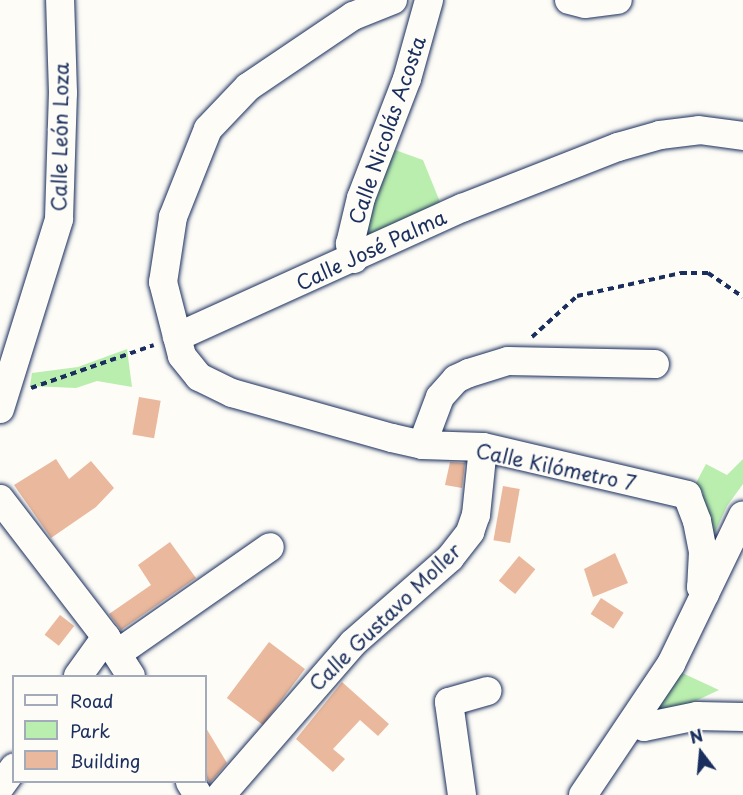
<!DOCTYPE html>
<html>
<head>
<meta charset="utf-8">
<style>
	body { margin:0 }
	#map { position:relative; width:743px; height:795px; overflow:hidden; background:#fdfcf7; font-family:"Playpen Sans",sans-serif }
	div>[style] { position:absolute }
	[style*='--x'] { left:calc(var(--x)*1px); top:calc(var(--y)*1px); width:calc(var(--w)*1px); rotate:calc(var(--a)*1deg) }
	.green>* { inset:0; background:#baeeae }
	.building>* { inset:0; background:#eab89c; transform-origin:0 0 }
	.path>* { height:4px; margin-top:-2px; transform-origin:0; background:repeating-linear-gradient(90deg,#1b2f5e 0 6px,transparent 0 10.5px) }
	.roads { filter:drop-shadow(0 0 2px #1b2f5e) drop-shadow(0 0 2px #1b2f5e) }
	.minor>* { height:28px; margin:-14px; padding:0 14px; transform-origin:14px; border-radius:14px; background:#fdfcf7 }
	span { translate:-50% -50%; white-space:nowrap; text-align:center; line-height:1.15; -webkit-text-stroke:4.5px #fdfcf7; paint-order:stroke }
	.street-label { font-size:20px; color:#1b2f5e }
	.legend { position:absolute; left:12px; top:675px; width:195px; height:108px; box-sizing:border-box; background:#fdfcf7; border:2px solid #a3aaba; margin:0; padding:8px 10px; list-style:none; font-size:18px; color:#1b2f5e }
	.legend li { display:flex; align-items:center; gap:12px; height:30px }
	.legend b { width:30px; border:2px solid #a3aaba }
	.north { position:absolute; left:671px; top:723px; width:60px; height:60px; -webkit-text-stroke:4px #fdfcf7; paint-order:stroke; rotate:344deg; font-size:16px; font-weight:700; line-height:24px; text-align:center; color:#1b2f5e }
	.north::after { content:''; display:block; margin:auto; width:21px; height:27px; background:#1b2f5e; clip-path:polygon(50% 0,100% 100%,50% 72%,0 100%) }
</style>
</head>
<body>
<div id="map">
	<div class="green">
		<i style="clip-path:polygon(395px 150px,423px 160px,444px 212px,370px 241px,365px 233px,380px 181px)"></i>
		<i style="clip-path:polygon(127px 349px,132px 387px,97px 381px,76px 388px,30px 386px,32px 373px,78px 367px)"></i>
		<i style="clip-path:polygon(743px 459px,743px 484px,727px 506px,707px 550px,703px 493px,696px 483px,706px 464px,727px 475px)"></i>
		<i style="clip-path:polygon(678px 671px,719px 690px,668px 714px,650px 714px)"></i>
	</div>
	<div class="building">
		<i style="left:139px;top:397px;width:22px;height:38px;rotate:10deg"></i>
		<i style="clip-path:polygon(56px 459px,69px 479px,91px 461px,114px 488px,96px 507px,51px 538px,14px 485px)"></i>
		<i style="clip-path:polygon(450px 462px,465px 463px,462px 488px,445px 485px)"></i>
		<i style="left:503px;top:486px;width:17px;height:55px;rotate:10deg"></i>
		<i style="clip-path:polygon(170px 542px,196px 578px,121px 630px,109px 614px,151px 585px,138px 565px)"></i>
		<i style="clip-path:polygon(615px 553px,628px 583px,593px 597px,584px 569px)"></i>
		<i style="left:519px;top:556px;width:21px;height:32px;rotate:39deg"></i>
		<i style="left:601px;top:598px;width:27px;height:19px;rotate:33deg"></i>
		<i style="left:60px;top:615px;width:18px;height:25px;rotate:38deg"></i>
		<i style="left:269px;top:642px;width:45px;height:70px;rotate:37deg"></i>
		<i style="clip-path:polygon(342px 682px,389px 724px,378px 736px,360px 720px,333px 749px,345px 759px,333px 772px,296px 739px)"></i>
		<i style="clip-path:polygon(206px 728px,227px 763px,210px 783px,206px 776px)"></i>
	</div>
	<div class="path">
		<i style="--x:532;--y:337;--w:61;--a:-42.3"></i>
		<i style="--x:577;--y:296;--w:107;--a:-12.5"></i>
		<i style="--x:681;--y:273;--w:27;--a:0"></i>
		<i style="--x:708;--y:273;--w:42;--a:34.4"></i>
		<i style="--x:31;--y:388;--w:130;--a:-19.3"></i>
	</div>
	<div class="roads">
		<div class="minor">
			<i style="--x:393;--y:0;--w:43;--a:158.2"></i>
			<i style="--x:353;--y:16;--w:127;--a:145.9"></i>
			<i style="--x:248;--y:87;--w:58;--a:133.6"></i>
			<i style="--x:208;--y:129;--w:95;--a:111.7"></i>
			<i style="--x:173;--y:217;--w:66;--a:98.7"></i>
			<i style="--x:163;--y:282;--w:76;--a:75.6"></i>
			<i style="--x:182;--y:356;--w:27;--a:51"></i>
			<i style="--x:199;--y:377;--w:37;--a:26"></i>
			<i style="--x:232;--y:393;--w:166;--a:15.7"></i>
			<i style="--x:392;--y:438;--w:31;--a:13"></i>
			<i style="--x:422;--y:445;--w:61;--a:1.9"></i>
			<i style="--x:483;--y:447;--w:210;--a:13.2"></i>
			<i style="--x:687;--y:495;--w:28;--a:69"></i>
			<i style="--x:697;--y:521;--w:32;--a:79"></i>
			<i style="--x:703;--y:552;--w:35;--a:93"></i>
			<i style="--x:701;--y:587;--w:8;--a:60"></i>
			<i style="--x:569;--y:0;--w:16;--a:14"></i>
			<i style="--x:585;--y:4;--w:33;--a:-7"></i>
			<i style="--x:354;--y:259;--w:16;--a:-105"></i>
			<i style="--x:350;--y:244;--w:47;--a:-76.6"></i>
			<i style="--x:361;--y:198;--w:128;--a:-68.9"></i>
			<i style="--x:407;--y:79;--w:82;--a:-74.4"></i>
			<i style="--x:177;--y:337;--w:313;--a:-24.4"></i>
			<i style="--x:462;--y:208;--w:168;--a:-21.4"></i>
			<i style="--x:618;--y:147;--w:44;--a:-15.9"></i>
			<i style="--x:660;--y:135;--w:39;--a:-7"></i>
			<i style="--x:699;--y:130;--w:44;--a:7.8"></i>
			<i style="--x:0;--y:409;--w:199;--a:-72.7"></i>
			<i style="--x:59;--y:219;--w:126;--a:-88.2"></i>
			<i style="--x:63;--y:93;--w:93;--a:-91.8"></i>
			<i style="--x:422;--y:445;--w:51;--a:-69.4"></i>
			<i style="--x:440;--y:397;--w:24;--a:-48"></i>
			<i style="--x:456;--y:379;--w:14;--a:-25"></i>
			<i style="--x:469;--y:373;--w:41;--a:-17.1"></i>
			<i style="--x:508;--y:361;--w:147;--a:1.2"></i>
			<i style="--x:0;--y:499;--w:174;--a:52.5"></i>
			<i style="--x:106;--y:637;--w:46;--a:57.3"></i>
			<i style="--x:118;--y:653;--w:185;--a:-34.9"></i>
			<i style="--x:78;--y:676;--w:48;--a:-54.3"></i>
			<i style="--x:635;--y:722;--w:10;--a:29"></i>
			<i style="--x:644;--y:727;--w:54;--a:-11.7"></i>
			<i style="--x:697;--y:716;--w:46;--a:1.2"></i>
			<i style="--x:190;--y:782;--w:15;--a:58"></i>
			<i style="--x:0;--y:787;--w:24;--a:-54"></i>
			<i style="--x:221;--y:795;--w:201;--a:-49"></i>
			<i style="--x:353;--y:643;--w:129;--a:-41.2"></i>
			<i style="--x:450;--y:558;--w:33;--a:-52"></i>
			<i style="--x:470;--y:532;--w:18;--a:-71"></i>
			<i style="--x:476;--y:515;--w:68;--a:-84.1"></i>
			<i style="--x:462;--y:795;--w:94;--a:-98"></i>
			<i style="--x:449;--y:702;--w:40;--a:-16"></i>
			<i style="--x:583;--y:795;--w:158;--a:-56.1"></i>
			<i style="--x:671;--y:664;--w:165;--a:-64.2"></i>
		</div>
	</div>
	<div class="street-label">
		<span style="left:387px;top:130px;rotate:-71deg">Calle Nicolás Acosta</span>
		<span style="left:60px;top:137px;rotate:-89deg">Calle León Loza</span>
		<span style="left:371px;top:250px;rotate:-25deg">Calle José Palma</span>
		<span style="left:556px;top:467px;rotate:12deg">Calle Kilómetro 7</span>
		<span style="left:385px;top:617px;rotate:-44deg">Calle Gustavo Moller</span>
	</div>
	<ul class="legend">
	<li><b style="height:8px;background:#fdfcf7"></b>Road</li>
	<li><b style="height:16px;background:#baeeae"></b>Park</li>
	<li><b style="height:16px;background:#eab89c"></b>Building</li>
	</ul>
	<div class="north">N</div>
</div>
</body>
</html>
